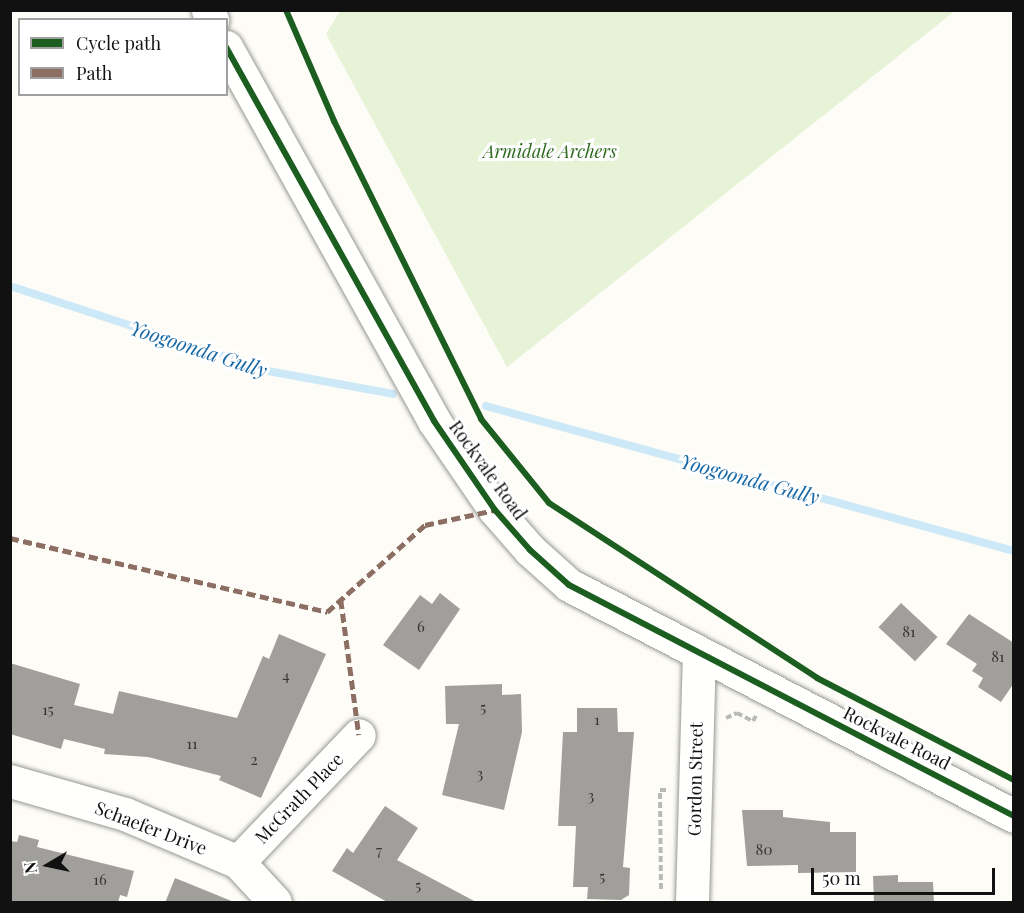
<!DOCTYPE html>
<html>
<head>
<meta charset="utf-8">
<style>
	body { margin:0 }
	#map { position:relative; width:1024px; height:913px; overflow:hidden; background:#fdfcf7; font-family:"Playfair Display",serif }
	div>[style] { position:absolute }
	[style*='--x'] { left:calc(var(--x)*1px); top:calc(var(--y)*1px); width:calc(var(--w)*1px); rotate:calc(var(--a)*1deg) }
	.green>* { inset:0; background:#e7f3d7 }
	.stream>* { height:8px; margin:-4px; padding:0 4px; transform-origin:4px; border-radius:4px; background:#cde8f7 }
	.building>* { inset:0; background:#a19f9c; transform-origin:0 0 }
	.path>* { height:4px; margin-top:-2px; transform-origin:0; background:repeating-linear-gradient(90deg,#b9b9b8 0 6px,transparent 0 9px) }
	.roads { filter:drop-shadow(0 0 2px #979795) drop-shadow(0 0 2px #979795) }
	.minor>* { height:33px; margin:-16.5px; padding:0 16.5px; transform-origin:16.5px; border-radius:16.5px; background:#fffffe }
	.quiet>* { height:4.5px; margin-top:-2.25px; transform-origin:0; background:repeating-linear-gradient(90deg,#8d6e63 0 9px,transparent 0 13.5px) }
	.cycleway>* { height:6px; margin:-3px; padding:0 3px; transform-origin:3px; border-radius:3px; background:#1b5e20 }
	span { translate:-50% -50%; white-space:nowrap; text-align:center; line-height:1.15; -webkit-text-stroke:6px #fff; paint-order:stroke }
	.number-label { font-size:15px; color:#353434 }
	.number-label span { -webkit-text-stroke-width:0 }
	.park-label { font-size:18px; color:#2f6b1f; font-style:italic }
	.street-label { font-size:18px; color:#111 }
	.water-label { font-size:20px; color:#1768a6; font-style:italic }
	.frame { position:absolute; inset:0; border:12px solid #111; pointer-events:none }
	.legend { position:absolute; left:18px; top:18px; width:210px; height:78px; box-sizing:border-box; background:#fff; border:2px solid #a0a0a0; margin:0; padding:8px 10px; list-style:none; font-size:18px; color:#111 }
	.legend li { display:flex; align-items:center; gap:12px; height:30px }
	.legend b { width:30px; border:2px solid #a0a0a0 }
	.north { position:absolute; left:18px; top:835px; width:60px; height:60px; -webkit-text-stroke:4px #fff; paint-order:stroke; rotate:261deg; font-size:16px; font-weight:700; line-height:24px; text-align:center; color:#111 }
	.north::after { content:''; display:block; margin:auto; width:21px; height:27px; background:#111; clip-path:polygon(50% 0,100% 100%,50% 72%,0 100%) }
	.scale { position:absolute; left:811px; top:868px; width:184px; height:27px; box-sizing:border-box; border:3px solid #111; border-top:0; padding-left:8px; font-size:18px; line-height:21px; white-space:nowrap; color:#111; -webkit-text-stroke:4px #fff; paint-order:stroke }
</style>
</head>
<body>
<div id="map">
	<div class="green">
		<i style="clip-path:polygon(340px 11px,340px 10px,955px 11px,507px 367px,326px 34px)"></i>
	</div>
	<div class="stream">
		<i style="--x:10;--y:286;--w:272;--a:18.2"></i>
		<i style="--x:268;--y:371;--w:127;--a:10.4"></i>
		<i style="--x:486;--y:406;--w:548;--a:15.36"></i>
	</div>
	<div class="building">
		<i style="clip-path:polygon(440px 593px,460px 609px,419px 670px,383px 645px,420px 595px,432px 604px)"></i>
		<i style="left:901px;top:603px;width:50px;height:33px;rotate:43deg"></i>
		<i style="clip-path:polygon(969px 614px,1014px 643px,1014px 683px,1001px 702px,978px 687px,983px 678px,972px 671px,977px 664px,946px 644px)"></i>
		<i style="clip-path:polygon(279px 634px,326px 654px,261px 798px,219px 780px,221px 776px,148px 757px,104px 754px,105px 749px,64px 739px,61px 749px,10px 734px,10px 663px,80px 684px,74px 705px,113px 714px,119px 691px,237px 718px,263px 656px,269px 659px)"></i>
		<i style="clip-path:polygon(502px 684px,502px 695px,521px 694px,522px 732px,504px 810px,442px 795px,459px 724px,446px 724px,445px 686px)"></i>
		<i style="clip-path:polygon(577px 708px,617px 708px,618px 732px,634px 732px,623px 867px,630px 868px,629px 895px,621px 900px,587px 899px,588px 887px,573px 887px,576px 826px,558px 826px,563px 732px,577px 732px)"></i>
		<i style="clip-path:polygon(385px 806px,418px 828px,397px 860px,478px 903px,389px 903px,332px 871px,347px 848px,353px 853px)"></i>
		<i style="clip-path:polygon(742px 810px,783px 810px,783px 817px,830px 822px,830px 832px,856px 832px,856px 872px,798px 873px,798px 865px,747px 866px)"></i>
		<i style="clip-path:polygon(19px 835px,39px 840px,37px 847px,134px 871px,127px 897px,120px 895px,118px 903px,10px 903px,10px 841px,17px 842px)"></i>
		<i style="clip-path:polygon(898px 875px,898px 882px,933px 882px,934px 903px,874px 903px,873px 876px)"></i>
		<i style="clip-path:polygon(175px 878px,234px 902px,234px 903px,165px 903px)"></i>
	</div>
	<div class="path">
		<i style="--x:726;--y:718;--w:12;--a:-24"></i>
		<i style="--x:737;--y:713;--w:18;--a:27"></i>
		<i style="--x:753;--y:721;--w:8;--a:-60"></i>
		<i style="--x:661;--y:889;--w:99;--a:-90.6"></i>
		<i style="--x:660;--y:790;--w:7;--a:0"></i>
	</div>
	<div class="roads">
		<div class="minor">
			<i style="--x:208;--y:10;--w:11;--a:68"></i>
			<i style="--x:226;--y:47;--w:428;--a:60.9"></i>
			<i style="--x:434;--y:421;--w:108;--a:55.6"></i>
			<i style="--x:495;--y:510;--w:53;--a:48.8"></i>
			<i style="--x:530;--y:550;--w:52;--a:41.9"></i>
			<i style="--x:569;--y:585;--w:501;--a:27.43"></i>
			<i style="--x:10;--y:781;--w:120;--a:16"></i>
			<i style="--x:125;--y:814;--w:123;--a:23"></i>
			<i style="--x:238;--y:862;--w:54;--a:47.2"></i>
			<i style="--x:238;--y:862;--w:175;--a:-46.4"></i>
			<i style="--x:692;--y:902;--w:246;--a:-88.4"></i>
		</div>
	</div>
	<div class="quiet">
		<i style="--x:10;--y:538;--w:326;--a:13.1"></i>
		<i style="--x:327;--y:612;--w:131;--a:-41.6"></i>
		<i style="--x:425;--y:525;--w:72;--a:-12.1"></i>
		<i style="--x:341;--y:600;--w:136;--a:82.4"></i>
	</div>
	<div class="cycleway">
		<i style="--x:286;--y:10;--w:121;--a:66.6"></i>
		<i style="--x:334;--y:121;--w:332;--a:63.7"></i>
		<i style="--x:481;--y:419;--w:108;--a:51"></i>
		<i style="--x:549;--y:503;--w:320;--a:33.1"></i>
		<i style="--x:817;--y:678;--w:222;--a:27.4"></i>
		<i style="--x:226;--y:47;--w:428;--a:60.9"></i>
		<i style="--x:434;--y:421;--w:108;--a:55.6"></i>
		<i style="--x:495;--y:510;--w:53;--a:48.8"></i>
		<i style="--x:530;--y:550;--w:52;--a:41.9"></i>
		<i style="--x:569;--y:585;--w:501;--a:27.43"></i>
	</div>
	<div class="number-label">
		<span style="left:421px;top:627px">6</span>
		<span style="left:909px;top:632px">81</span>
		<span style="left:998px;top:657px">81</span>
		<span style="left:286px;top:676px">4</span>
		<span style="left:483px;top:708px">5</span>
		<span style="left:48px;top:710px">15</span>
		<span style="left:597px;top:720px">1</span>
		<span style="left:192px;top:744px">11</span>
		<span style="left:254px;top:760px">2</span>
		<span style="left:480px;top:774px">3</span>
		<span style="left:591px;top:796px">3</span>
		<span style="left:764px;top:850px">80</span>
		<span style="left:379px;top:851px">7</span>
		<span style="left:602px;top:877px">5</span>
		<span style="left:100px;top:880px">16</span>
		<span style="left:418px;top:886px">5</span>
	</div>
	<div class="park-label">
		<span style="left:550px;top:151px">Armidale Archers</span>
	</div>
	<div class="street-label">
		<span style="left:488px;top:470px;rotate:54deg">Rockvale Road</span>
		<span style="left:897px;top:738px;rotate:27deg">Rockvale Road</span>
		<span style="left:695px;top:779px;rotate:-89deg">Gordon Street</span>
		<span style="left:299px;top:798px;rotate:-46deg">McGrath Place</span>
		<span style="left:151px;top:828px;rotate:21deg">Schaefer Drive</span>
	</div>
	<div class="water-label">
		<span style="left:199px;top:348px;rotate:18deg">Yoogoonda Gully</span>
		<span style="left:750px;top:478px;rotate:15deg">Yoogoonda Gully</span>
	</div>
	<div class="frame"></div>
	<ul class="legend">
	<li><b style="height:8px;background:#1b5e20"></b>Cycle path</li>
	<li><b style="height:8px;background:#8d6e63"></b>Path</li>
	</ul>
	<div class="north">N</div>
	<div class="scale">50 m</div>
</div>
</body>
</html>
